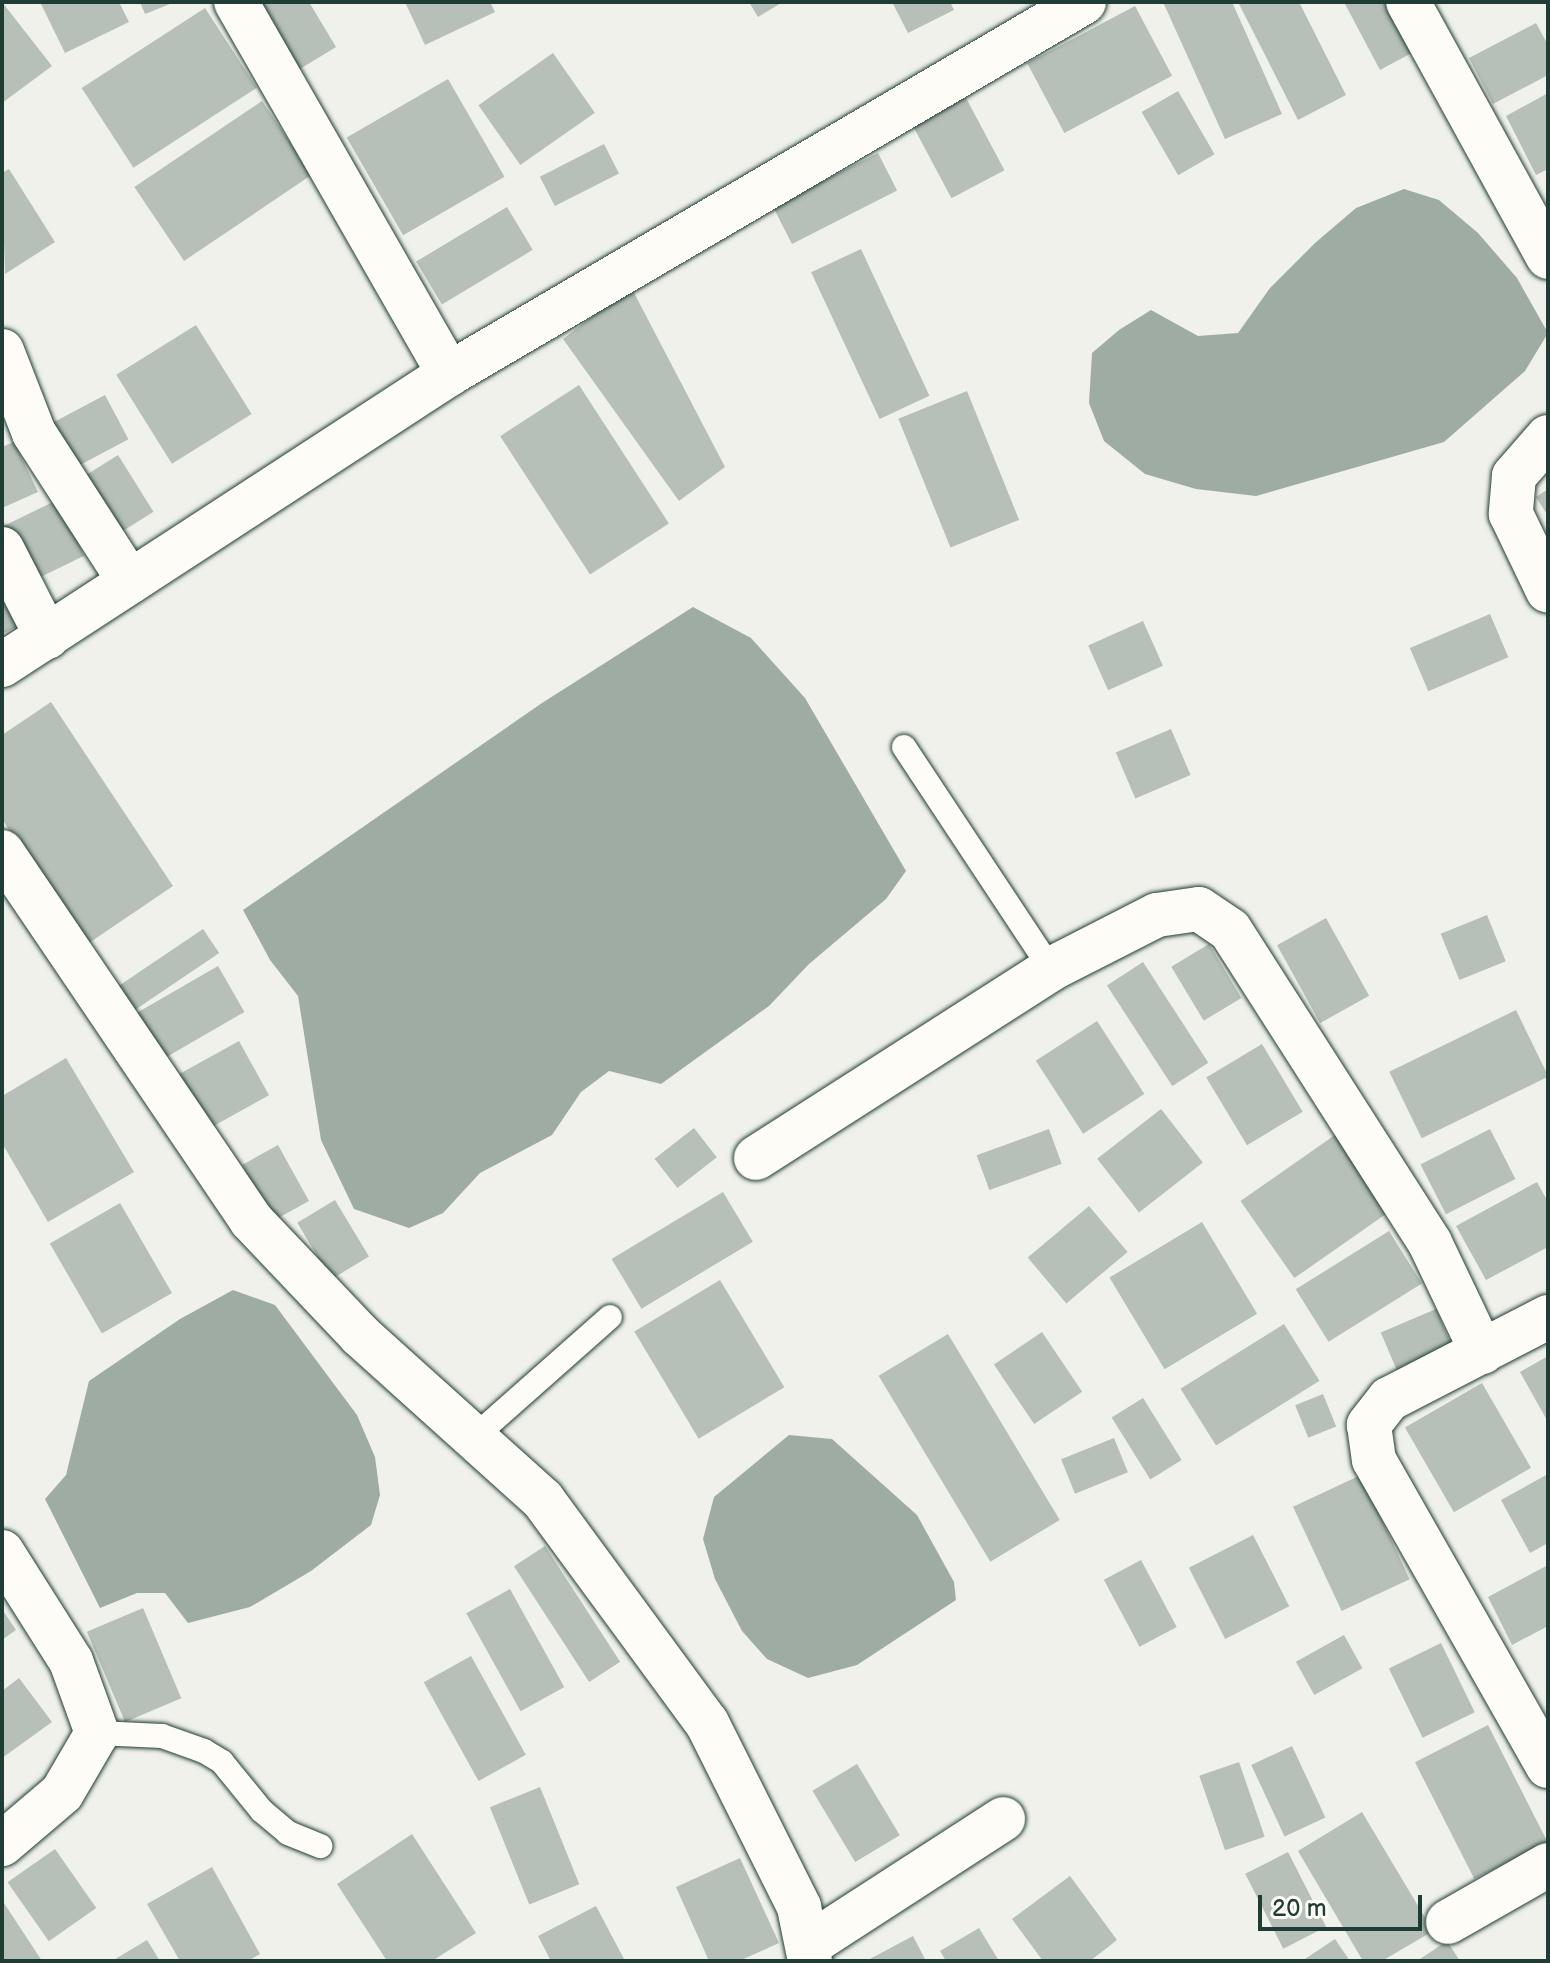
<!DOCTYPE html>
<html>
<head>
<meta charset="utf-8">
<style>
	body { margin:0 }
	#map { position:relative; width:1550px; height:1963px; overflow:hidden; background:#f0f1eb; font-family:"Balsamiq Sans",sans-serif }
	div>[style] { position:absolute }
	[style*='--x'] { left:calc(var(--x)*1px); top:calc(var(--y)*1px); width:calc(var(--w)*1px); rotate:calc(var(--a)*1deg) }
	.water>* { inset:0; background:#9faca4 }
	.building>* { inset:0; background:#b6bfb8; transform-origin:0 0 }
	.roads { filter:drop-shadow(0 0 2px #1f3d34) drop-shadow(0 0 2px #1f3d34) }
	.lane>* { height:24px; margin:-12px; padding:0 12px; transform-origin:12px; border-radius:12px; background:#fdfcf7 }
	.street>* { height:44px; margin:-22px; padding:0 22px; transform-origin:22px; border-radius:22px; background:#fdfcf7 }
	span { translate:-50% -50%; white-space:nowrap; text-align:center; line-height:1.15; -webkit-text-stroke:6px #fdfcf7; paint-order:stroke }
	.frame { position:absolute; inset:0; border:4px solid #1f3d34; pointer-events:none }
	.scale { position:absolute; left:1258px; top:1895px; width:164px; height:36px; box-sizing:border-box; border:4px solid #1f3d34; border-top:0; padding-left:10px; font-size:24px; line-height:28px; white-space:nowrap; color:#1f3d34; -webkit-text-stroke:6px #fdfcf7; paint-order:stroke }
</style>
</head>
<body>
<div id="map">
	<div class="water">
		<i style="clip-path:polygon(1404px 189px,1439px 200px,1478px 233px,1517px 278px,1548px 333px,1525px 371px,1444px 442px,1256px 496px,1196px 489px,1145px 474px,1104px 441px,1089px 403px,1092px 353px,1119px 330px,1151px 310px,1198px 336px,1238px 333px,1270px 288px,1315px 243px,1356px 208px)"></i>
		<i style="clip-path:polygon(693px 607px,751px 638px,805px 698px,906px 871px,886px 899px,809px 964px,769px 1006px,661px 1084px,609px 1071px,581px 1092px,552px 1135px,480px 1173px,443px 1213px,409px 1228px,354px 1209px,321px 1140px,298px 996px,270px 960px,243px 910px,542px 703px)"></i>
		<i style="clip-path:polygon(233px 1290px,275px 1305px,357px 1415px,375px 1457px,380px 1495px,371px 1525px,311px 1571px,250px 1607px,188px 1623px,165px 1593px,137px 1593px,100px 1608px,45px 1499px,66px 1475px,89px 1381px,180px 1319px)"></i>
		<i style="clip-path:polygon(789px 1435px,832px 1439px,917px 1515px,954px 1582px,956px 1600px,857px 1665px,808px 1678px,767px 1659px,742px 1631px,715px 1579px,703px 1539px,714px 1497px)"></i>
	</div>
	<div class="building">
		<i style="clip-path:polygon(2px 2px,52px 66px,2px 103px)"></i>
		<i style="clip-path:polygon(40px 2px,119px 2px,129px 22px,65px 53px)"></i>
		<i style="clip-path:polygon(140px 2px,175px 2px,145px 14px)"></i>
		<i style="clip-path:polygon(260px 2px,309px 2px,336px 47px,300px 69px)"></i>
		<i style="clip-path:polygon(405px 2px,490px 2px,495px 12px,425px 45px)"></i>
		<i style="clip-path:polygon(749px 2px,783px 2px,758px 17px)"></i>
		<i style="clip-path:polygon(892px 2px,950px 2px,954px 10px,908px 33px)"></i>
		<i style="clip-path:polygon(1163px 2px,1232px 2px,1282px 114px,1225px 139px)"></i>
		<i style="clip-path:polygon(1238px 2px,1299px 2px,1346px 95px,1298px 120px)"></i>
		<i style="clip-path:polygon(1344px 2px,1396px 2px,1421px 48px,1380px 70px)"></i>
		<i style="left:1135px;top:6px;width:79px;height:122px;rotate:62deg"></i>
		<i style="left:205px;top:8px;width:95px;height:147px;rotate:57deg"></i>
		<i style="clip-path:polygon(1536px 23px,1548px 45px,1548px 75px,1493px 104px,1469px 58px)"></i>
		<i style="left:553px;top:53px;width:73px;height:91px;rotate:55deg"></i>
		<i style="left:448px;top:79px;width:113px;height:117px;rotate:60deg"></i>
		<i style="left:1178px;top:91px;width:73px;height:42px;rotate:60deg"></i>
		<i style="clip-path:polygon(1548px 93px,1548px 169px,1536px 175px,1506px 116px)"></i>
		<i style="left:965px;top:96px;width:84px;height:60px;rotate:62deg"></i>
		<i style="left:262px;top:101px;width:89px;height:154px;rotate:56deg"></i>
		<i style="left:604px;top:144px;width:33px;height:72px;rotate:63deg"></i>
		<i style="left:878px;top:153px;width:42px;height:118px;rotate:63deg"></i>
		<i style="clip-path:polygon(9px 169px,55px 242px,5px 274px,2px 173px)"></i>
		<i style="left:507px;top:207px;width:50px;height:106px;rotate:59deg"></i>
		<i style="left:861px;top:249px;width:162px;height:55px;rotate:65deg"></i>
		<i style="clip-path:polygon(631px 287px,725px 467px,679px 501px,563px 339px)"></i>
		<i style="left:196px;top:325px;width:105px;height:94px;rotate:58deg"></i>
		<i style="left:579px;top:385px;width:165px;height:94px;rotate:57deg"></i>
		<i style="left:967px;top:391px;width:139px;height:74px;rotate:68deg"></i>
		<i style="left:105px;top:395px;width:50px;height:64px;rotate:62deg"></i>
		<i style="clip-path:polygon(14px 442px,38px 492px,2px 508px,2px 447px)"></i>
		<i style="left:118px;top:455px;width:67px;height:38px;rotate:58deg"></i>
		<i style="clip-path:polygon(1548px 489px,1548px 516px,1536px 497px)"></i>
		<i style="left:57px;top:500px;width:62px;height:61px;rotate:64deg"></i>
		<i style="clip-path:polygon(2px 572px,27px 621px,2px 634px)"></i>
		<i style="left:1490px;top:614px;width:47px;height:87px;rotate:67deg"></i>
		<i style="left:1143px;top:621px;width:49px;height:60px;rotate:66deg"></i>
		<i style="clip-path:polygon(51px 702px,173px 886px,86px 945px,2px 819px,2px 735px)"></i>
		<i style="left:1171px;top:729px;width:50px;height:60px;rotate:67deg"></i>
		<i style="left:1487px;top:915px;width:50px;height:50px;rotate:68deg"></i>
		<i style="left:1326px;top:918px;width:89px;height:56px;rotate:61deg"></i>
		<i style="left:203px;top:929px;width:29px;height:104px;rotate:56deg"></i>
		<i style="left:1209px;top:944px;width:63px;height:44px;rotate:59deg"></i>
		<i style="left:1143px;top:962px;width:120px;height:43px;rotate:57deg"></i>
		<i style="left:218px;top:966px;width:53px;height:104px;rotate:60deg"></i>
		<i style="left:1516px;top:1010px;width:74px;height:141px;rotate:64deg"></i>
		<i style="left:1097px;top:1021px;width:87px;height:73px;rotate:57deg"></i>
		<i style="left:239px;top:1041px;width:62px;height:78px;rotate:61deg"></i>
		<i style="left:1262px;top:1044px;width:79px;height:65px;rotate:59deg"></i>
		<i style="clip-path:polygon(66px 1058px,134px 1172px,48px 1222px,2px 1143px,2px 1096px)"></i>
		<i style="left:1161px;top:1109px;width:68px;height:81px;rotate:52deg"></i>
		<i style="left:694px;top:1128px;width:37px;height:50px;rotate:52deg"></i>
		<i style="left:1049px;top:1129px;width:37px;height:77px;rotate:70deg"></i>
		<i style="left:1490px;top:1129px;width:56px;height:78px;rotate:63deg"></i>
		<i style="left:1342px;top:1130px;width:94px;height:124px;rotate:55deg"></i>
		<i style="left:278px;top:1145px;width:64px;height:41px;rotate:61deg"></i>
		<i style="clip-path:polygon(1537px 1182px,1548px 1202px,1548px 1247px,1486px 1280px,1456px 1226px)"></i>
		<i style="left:723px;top:1192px;width:58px;height:130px;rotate:59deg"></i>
		<i style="left:335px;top:1200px;width:66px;height:44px;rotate:59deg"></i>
		<i style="left:120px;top:1203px;width:104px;height:81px;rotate:60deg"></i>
		<i style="left:1089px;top:1206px;width:60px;height:80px;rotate:50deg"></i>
		<i style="left:1202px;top:1222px;width:107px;height:108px;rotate:59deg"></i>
		<i style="left:1389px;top:1231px;width:62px;height:110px;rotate:58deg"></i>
		<i style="left:720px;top:1280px;width:125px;height:100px;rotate:59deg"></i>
		<i style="left:1436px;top:1309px;width:49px;height:60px;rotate:67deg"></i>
		<i style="left:1284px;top:1324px;width:67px;height:122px;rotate:58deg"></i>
		<i style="left:1042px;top:1332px;width:72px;height:58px;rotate:56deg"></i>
		<i style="left:948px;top:1334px;width:217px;height:81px;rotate:59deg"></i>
		<i style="clip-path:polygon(1548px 1356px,1548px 1422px,1520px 1372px)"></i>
		<i style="left:1482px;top:1383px;width:98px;height:89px;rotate:60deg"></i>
		<i style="left:1323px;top:1394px;width:35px;height:30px;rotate:68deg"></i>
		<i style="left:1143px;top:1398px;width:73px;height:37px;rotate:58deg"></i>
		<i style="left:1114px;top:1438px;width:37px;height:57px;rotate:68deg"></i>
		<i style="clip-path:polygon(1548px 1474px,1548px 1543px,1530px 1553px,1501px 1500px)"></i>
		<i style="left:1361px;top:1475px;width:115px;height:75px;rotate:65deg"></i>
		<i style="left:1253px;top:1535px;width:80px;height:72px;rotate:63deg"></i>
		<i style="left:545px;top:1546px;width:138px;height:37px;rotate:57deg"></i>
		<i style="left:1141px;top:1560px;width:76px;height:42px;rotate:62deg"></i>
		<i style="clip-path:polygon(1548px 1565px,1548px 1626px,1512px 1645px,1488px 1597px)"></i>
		<i style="left:510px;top:1589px;width:112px;height:50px;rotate:61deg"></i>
		<i style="left:143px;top:1608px;width:98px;height:61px;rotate:67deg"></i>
		<i style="clip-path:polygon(2px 1609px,16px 1630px,2px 1640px)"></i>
		<i style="left:1344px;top:1635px;width:38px;height:55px;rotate:61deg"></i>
		<i style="left:1441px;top:1643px;width:77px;height:58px;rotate:64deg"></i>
		<i style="left:471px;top:1656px;width:113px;height:54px;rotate:61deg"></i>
		<i style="clip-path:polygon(19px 1678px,52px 1722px,2px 1758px,2px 1691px)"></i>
		<i style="left:1488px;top:1725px;width:131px;height:82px;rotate:63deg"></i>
		<i style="left:1292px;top:1746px;width:79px;height:45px;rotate:65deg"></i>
		<i style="left:1239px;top:1762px;width:79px;height:42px;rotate:71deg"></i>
		<i style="left:857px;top:1764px;width:83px;height:52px;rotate:59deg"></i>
		<i style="left:540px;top:1787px;width:105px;height:54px;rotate:68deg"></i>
		<i style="clip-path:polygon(1362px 1812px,1433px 1931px,1382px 1961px,1363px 1961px,1298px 1851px)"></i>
		<i style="clip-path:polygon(412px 1834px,476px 1933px,432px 1961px,387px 1961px,337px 1884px)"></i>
		<i style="left:55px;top:1849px;width:72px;height:58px;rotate:55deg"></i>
		<i style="left:1288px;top:1852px;width:84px;height:48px;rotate:63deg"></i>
		<i style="clip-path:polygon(740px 1858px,779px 1943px,739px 1961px,709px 1961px,676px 1887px)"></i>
		<i style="clip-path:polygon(212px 1867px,260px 1954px,248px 1961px,180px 1961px,147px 1904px)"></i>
		<i style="clip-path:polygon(1070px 1876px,1117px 1940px,1090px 1961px,1043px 1961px,1012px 1919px)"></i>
		<i style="clip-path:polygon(2px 1900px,42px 1961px,2px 1961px)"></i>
		<i style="clip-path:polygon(596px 1906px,624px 1959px,551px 1961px,538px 1936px)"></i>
		<i style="clip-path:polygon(979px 1928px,999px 1961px,946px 1961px,940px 1951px)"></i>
		<i style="clip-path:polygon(913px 1936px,926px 1961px,866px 1961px)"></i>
		<i style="clip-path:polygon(1335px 1939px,1350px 1961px,1302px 1961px)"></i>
		<i style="clip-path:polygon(147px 1940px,160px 1961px,112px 1961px)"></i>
		<i style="clip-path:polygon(1447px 1941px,1460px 1961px,1417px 1961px)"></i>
	</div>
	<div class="roads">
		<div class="lane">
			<i style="--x:904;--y:747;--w:266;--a:56.5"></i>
			<i style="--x:472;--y:1439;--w:184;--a:-41.5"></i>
			<i style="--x:97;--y:1733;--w:65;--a:2.6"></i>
			<i style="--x:162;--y:1736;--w:45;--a:19.7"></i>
			<i style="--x:204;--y:1751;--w:21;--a:31"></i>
			<i style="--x:222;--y:1762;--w:63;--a:50.8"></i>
			<i style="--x:262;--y:1811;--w:34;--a:40"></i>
			<i style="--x:288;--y:1833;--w:35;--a:22"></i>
		</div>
		<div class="street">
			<i style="--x:236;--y:2;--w:429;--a:60.2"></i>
			<i style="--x:1408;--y:2;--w:291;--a:61.2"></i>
			<i style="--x:2;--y:351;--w:88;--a:68.7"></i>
			<i style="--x:34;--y:433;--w:177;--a:57.2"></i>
			<i style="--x:1548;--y:437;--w:52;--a:131.1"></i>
			<i style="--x:1514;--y:476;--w:38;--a:95"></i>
			<i style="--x:1511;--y:514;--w:85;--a:64.3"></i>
			<i style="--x:2;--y:549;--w:99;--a:62.9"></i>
			<i style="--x:2;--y:665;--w:533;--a:-33.06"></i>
			<i style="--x:449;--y:374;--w:736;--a:-30.36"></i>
			<i style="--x:2;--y:852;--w:444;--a:55.9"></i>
			<i style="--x:251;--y:1220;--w:158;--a:46.5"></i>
			<i style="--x:360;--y:1335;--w:246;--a:42"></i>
			<i style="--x:543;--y:1500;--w:277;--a:53.7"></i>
			<i style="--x:707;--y:1723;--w:206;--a:63.4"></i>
			<i style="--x:799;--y:1907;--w:55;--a:78.5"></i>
			<i style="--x:756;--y:1158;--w:350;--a:-32.6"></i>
			<i style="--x:1051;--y:969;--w:119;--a:-27"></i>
			<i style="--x:1157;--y:915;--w:42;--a:-8.1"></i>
			<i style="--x:1199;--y:909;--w:37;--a:34"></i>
			<i style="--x:1230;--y:930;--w:371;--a:57.4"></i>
			<i style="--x:1430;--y:1243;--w:121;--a:64.5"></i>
			<i style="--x:1548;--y:1317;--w:179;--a:152.7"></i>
			<i style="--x:1389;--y:1399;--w:33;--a:128"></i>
			<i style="--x:1369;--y:1425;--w:35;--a:82"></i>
			<i style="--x:1374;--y:1460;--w:352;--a:60.4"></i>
			<i style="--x:2;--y:1552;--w:129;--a:57.7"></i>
			<i style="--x:71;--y:1661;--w:77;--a:70.1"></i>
			<i style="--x:97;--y:1733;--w:69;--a:120.3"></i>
			<i style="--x:62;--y:1793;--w:79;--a:139.6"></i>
			<i style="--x:1448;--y:1922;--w:115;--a:-29.7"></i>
			<i style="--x:810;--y:1944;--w:230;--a:-32.9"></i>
		</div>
	</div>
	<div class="frame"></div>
	<div class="scale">20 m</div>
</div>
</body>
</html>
